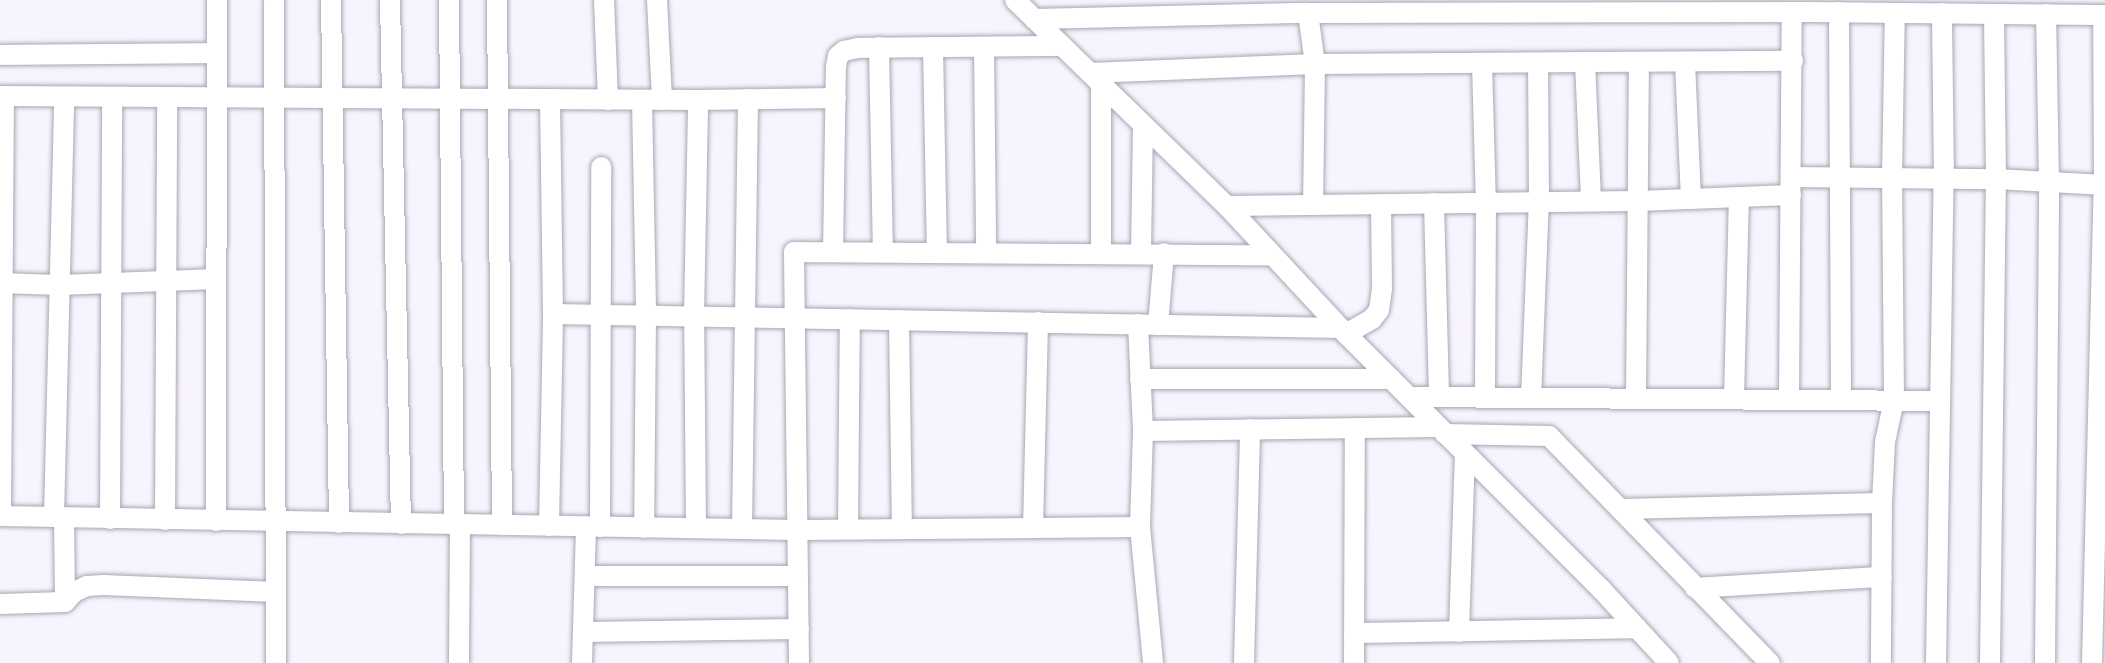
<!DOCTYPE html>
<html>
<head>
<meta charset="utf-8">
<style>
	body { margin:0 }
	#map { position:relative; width:2105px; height:663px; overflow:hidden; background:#f7f4fe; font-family:Overpass,sans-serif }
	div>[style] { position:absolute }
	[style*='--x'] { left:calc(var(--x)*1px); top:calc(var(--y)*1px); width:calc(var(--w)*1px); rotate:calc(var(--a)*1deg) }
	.roads { filter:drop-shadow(0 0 2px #a9a5b4) drop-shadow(0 0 2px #a9a5b4) }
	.minor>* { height:20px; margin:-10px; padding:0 10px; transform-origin:10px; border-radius:10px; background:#fff }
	span { translate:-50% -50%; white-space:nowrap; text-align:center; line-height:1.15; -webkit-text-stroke:6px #fff; paint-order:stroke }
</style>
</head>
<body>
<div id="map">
	<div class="roads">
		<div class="minor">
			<i style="--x:274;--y:0;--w:663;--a:89.83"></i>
			<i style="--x:331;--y:0;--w:523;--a:89.12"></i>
			<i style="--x:390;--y:0;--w:524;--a:88.8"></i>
			<i style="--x:449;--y:0;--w:525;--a:89.45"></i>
			<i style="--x:497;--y:0;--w:525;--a:89.45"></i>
			<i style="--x:604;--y:0;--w:100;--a:87.7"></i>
			<i style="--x:657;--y:0;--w:100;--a:87.1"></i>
			<i style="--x:1015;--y:0;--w:296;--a:44.2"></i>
			<i style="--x:1227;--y:206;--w:175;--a:47.1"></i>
			<i style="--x:1346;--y:334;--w:361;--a:45"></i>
			<i style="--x:1601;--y:589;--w:100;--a:47.4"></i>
			<i style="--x:1839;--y:12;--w:388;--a:89.7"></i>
			<i style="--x:1308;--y:13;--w:51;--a:82.2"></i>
			<i style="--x:1315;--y:64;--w:141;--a:90.8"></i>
			<i style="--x:1034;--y:19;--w:274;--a:-1.3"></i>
			<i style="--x:1308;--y:13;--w:501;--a:-0.11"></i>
			<i style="--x:1809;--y:12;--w:296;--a:0.6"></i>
			<i style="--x:879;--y:47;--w:205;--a:88.9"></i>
			<i style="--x:933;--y:47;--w:205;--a:88.9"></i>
			<i style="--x:984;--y:47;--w:205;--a:89.4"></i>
			<i style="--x:0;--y:55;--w:217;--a:-0.5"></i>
			<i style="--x:1585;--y:62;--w:139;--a:87.5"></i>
			<i style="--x:1685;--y:62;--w:137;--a:87.5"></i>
			<i style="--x:1482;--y:63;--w:139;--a:88.4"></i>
			<i style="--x:1486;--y:202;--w:196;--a:90.3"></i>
			<i style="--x:1090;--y:73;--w:225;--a:-2.3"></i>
			<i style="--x:1315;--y:64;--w:478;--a:-0.4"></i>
			<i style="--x:0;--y:96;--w:698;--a:0.33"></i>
			<i style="--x:698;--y:100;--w:138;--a:-0.8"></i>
			<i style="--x:642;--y:100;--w:215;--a:88.9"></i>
			<i style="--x:646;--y:315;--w:213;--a:90.5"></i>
			<i style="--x:1792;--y:177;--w:204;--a:0.6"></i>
			<i style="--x:1996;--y:179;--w:109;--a:3.2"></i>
			<i style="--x:1434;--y:203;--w:194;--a:88.5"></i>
			<i style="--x:1227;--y:206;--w:410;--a:-0.7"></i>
			<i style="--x:1637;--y:201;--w:154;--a:-2.2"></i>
			<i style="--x:833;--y:252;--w:185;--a:-89.1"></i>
			<i style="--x:836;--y:67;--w:11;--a:-80"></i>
			<i style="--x:838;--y:56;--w:8;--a:-40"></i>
			<i style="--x:844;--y:51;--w:14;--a:-12"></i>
			<i style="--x:858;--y:48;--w:204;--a:-0.6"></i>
			<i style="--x:1101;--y:252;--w:168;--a:-90"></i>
			<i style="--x:1141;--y:252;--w:127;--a:-89.1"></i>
			<i style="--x:0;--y:283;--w:60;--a:1.9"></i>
			<i style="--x:60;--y:285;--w:156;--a:-2.2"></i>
			<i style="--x:553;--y:314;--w:788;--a:1.02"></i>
			<i style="--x:899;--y:320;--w:209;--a:89.2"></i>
			<i style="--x:1138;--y:324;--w:107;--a:87.3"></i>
			<i style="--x:1143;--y:431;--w:96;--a:91.8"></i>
			<i style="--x:1140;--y:527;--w:137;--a:84.5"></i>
			<i style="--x:1158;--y:325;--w:72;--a:-85.2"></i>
			<i style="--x:1346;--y:334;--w:30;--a:-30"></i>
			<i style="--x:1372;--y:319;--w:11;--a:-52"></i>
			<i style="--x:1379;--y:310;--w:22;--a:-82"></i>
			<i style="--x:1382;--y:288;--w:84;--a:-90.7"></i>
			<i style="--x:1140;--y:379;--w:251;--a:0"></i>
			<i style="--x:1409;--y:397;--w:531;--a:0.43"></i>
			<i style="--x:1531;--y:398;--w:196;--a:-87.7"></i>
			<i style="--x:1539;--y:202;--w:139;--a:-90.4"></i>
			<i style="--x:1636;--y:399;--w:337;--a:-89.5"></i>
			<i style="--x:1734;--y:399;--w:201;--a:-88.6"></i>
			<i style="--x:1789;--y:400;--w:388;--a:-89.6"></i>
			<i style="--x:1143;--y:431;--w:295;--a:-0.8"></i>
			<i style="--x:1445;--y:434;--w:104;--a:1.1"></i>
			<i style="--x:1549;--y:436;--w:317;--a:45.8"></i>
			<i style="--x:1882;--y:503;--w:61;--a:-87.2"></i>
			<i style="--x:1885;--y:442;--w:43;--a:-77.9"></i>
			<i style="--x:1894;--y:400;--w:223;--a:-90.5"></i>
			<i style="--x:1892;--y:177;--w:164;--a:-89"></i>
			<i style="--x:1620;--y:509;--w:262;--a:-1.3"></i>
			<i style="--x:1882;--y:503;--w:160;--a:90.4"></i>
			<i style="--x:0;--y:516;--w:797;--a:1.01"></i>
			<i style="--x:797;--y:530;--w:343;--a:-0.5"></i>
			<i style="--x:1;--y:516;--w:420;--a:-89.6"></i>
			<i style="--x:54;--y:517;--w:420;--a:-88.6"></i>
			<i style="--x:64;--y:518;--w:84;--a:89.3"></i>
			<i style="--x:110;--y:519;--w:422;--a:-89.7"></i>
			<i style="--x:165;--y:520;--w:423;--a:-89.7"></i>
			<i style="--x:216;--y:521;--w:521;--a:-89.89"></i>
			<i style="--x:549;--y:526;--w:212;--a:-88.9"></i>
			<i style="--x:553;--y:314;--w:215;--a:-90.8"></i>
			<i style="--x:600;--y:527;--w:360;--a:-89.8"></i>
			<i style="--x:696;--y:528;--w:212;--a:-90.5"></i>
			<i style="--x:694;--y:316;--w:216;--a:-88.9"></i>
			<i style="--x:1033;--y:528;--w:206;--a:-88.6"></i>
			<i style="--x:742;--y:529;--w:430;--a:-89.2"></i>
			<i style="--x:848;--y:529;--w:210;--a:-89.5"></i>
			<i style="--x:585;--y:576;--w:213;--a:0"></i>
			<i style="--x:1695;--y:588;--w:187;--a:-3.4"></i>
			<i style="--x:0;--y:604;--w:65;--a:-1.8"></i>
			<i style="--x:65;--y:602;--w:13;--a:-48"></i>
			<i style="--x:74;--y:592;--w:14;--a:-25"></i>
			<i style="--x:87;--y:586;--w:17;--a:-3"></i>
			<i style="--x:104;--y:585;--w:172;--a:2.3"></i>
			<i style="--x:583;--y:632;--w:216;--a:-0.8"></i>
			<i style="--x:1459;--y:632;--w:177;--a:-88.1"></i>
			<i style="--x:1354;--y:633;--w:283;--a:-1"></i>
			<i style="--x:459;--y:663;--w:138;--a:-89.6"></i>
			<i style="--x:582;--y:663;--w:136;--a:-88.3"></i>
			<i style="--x:799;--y:663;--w:411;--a:-90.7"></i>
			<i style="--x:794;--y:252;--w:478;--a:0.4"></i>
			<i style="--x:1244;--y:663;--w:234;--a:-88.5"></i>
			<i style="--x:1354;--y:663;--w:235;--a:-89.8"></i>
			<i style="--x:1936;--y:663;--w:483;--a:-89.1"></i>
			<i style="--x:1944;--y:180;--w:167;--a:-90.7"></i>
			<i style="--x:1990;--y:663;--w:484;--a:-89.3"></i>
			<i style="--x:1996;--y:179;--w:165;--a:-90.7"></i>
			<i style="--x:2045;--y:663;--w:481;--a:-89.5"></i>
			<i style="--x:2049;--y:182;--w:168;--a:-91"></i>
			<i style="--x:2092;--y:663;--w:478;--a:-88.6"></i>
			<i style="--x:2104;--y:185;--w:170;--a:-90.3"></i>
		</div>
	</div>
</div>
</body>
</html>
